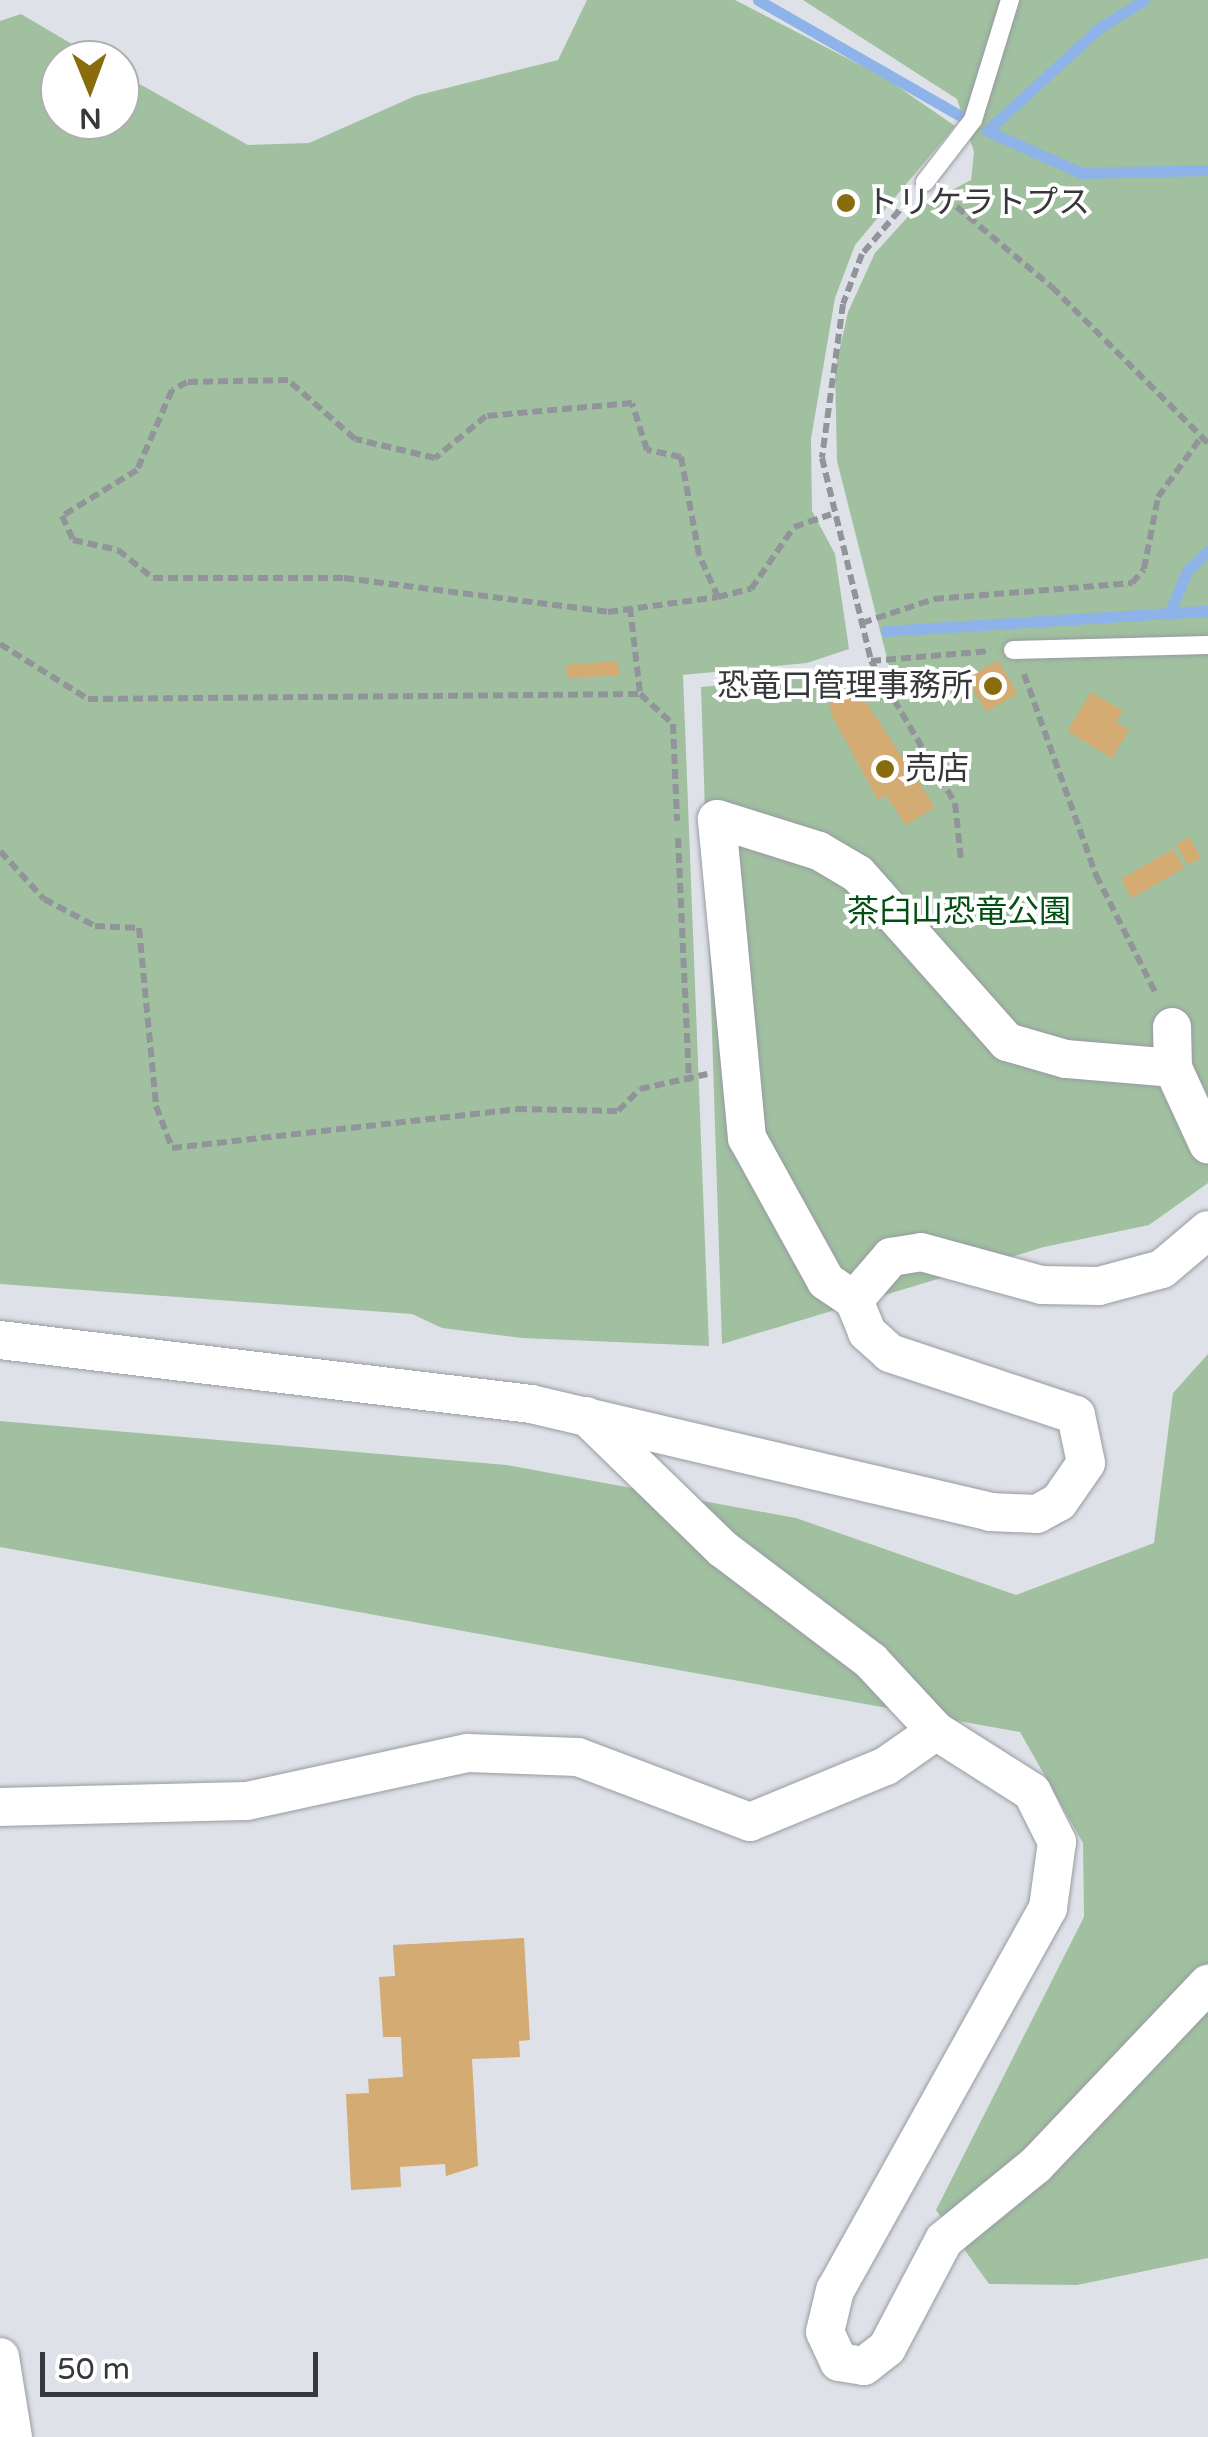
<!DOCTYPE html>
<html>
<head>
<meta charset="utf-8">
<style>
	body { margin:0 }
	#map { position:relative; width:1208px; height:2437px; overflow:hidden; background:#dee2e8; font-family:"Varela Round","Noto Sans JP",sans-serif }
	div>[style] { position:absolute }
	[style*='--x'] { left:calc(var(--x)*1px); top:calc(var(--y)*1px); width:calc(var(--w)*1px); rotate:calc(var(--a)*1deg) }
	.green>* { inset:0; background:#a0c0a0 }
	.stream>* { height:11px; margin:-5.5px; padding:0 5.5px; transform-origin:5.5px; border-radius:5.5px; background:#8db3e8 }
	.building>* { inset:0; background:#d4ab73; transform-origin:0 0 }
	.path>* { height:6px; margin-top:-3px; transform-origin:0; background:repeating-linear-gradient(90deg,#919499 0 10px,transparent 0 15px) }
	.roads { filter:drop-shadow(0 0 2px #989ba1) drop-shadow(0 0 2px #989ba1) }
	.lane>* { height:18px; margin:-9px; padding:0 9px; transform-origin:9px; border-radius:9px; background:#fff }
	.street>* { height:38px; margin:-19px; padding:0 19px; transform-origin:19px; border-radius:19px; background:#fff }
	.dots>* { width:28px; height:28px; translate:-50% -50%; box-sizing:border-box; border:5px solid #fff; border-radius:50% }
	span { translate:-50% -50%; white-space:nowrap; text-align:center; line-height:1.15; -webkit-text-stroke:8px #fff; paint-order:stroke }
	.poi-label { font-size:32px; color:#36383a }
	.left { translate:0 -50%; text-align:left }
	.right { translate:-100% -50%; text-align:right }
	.park-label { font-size:32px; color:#025011 }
	.north { position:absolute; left:40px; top:40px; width:100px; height:100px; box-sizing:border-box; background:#fff; border:2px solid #afafb0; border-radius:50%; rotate:179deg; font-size:28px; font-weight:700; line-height:40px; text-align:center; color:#36383a }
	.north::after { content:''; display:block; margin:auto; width:35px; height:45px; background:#896d0d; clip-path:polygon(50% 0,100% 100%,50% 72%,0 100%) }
	.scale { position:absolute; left:40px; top:2352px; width:278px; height:45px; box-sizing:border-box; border:5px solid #36383a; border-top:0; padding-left:12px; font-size:30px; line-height:35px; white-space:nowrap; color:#36383a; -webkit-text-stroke:8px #fff; paint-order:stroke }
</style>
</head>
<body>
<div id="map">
	<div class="green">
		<i style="clip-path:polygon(587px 0,735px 0,887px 79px,955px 126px,855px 245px,835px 298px,811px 439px,812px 511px,835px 554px,849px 649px,807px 663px,683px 675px,709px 1346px,522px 1338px,442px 1328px,412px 1314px,0 1284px,0 21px,21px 14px,99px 60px,60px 60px,60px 120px,120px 120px,120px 73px,248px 145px,309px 143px,415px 96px,558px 60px)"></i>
		<i style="clip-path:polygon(803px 0,1208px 0,1208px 1183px,1149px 1225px,1044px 1247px,722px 1344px,701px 687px,890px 670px,837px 461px,835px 370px,848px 312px,875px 253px,914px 210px,971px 180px,974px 152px,957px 99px)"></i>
		<i style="clip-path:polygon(1208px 1354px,1208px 2258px,1077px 2285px,989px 2284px,936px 2210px,1084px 1917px,1083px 1843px,1020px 1732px,0 1547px,0 1421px,506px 1465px,796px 1518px,1016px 1595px,1154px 1543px,1173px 1393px)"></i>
	</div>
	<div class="stream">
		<i style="--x:758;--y:0;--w:232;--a:29.8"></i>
		<i style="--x:1144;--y:0;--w:53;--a:148.1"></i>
		<i style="--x:1099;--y:28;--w:152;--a:137.4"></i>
		<i style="--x:987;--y:131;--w:104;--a:23.9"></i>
		<i style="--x:1082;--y:173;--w:126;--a:-1.4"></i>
		<i style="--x:1170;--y:612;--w:44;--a:-67.5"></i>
		<i style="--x:1187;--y:571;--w:29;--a:-44"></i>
		<i style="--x:886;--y:631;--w:323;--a:-3.6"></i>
	</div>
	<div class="building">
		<i style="left:998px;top:660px;width:39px;height:36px;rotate:60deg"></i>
		<i style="left:618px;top:661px;width:14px;height:52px;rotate:86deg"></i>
		<i style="clip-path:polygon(856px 687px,935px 807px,906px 825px,886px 795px,878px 800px,831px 714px,830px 703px)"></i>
		<i style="clip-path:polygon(1091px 692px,1123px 711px,1116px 722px,1129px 730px,1112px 758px,1067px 731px)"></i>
		<i style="left:1189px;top:837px;width:24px;height:15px;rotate:60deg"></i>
		<i style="left:1173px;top:849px;width:22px;height:60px;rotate:60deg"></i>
		<i style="clip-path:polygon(524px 1938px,530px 2040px,519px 2041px,520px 2057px,472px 2059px,478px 2166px,446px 2176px,445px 2164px,400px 2167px,401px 2187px,351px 2190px,346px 2094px,369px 2093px,368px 2079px,403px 2077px,401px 2037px,383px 2037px,379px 1977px,395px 1976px,393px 1945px)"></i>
	</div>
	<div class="path">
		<i style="--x:945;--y:197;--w:140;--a:40.1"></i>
		<i style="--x:1052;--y:287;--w:221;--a:45"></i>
		<i style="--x:909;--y:199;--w:72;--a:130.5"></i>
		<i style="--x:862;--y:254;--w:53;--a:110.8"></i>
		<i style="--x:843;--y:304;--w:155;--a:97.8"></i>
		<i style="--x:822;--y:458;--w:209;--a:76.4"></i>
		<i style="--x:871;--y:661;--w:165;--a:59.4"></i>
		<i style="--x:955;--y:803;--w:57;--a:84"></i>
		<i style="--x:718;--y:597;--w:46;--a:-114.3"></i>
		<i style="--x:699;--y:555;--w:100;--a:-100.4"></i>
		<i style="--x:681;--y:457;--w:35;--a:-168"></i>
		<i style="--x:647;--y:450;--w:49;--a:-107.7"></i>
		<i style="--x:632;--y:403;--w:147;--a:174.9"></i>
		<i style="--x:486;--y:416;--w:66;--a:140.5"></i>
		<i style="--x:435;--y:458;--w:82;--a:-166.6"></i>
		<i style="--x:355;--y:439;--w:89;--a:-138.6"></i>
		<i style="--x:288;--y:380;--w:101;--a:178.9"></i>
		<i style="--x:187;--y:382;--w:17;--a:152"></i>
		<i style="--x:172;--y:390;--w:87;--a:113.6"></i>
		<i style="--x:137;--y:470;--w:88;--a:148.5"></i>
		<i style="--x:62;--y:516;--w:26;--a:65"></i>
		<i style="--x:73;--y:540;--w:46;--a:12.5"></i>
		<i style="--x:118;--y:550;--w:45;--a:38.7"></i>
		<i style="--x:153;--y:578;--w:191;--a:0"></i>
		<i style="--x:344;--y:578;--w:266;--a:7.3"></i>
		<i style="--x:608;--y:612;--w:111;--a:-7.8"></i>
		<i style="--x:718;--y:597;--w:34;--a:-14"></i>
		<i style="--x:751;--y:589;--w:75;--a:-55.3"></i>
		<i style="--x:794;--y:527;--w:39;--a:-19"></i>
		<i style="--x:630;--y:607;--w:88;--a:83.4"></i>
		<i style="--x:862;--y:623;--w:76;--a:-18.4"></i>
		<i style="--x:934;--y:599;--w:199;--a:-4.6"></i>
		<i style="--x:1132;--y:583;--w:18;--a:-49"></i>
		<i style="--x:1144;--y:569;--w:73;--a:-79"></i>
		<i style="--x:1158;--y:497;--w:75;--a:-54.2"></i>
		<i style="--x:0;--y:644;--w:104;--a:32"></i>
		<i style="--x:88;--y:699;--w:552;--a:-0.52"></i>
		<i style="--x:640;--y:694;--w:45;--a:42.3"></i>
		<i style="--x:673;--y:724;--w:97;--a:87.6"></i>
		<i style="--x:871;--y:661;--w:120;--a:-4.8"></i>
		<i style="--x:1024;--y:674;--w:214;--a:70.3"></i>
		<i style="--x:1096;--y:875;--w:133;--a:63.2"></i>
		<i style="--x:678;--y:838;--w:244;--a:87.4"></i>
		<i style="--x:0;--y:851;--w:65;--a:47.5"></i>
		<i style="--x:44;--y:899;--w:58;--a:27.9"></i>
		<i style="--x:95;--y:926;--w:44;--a:2.6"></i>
		<i style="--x:139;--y:928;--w:179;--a:84.5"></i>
		<i style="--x:156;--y:1106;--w:45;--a:69.1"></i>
		<i style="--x:172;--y:1148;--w:347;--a:-6.4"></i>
		<i style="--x:517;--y:1109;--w:101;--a:1.1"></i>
		<i style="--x:618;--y:1111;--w:31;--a:-45"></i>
		<i style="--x:640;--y:1089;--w:69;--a:-12.6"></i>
	</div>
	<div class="roads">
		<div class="lane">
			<i style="--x:925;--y:182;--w:78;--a:-52.3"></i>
			<i style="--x:973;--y:120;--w:126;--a:-72.9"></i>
			<i style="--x:1013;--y:650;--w:195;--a:-1.5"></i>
		</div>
		<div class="street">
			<i style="--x:1172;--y:1027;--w:41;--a:88.6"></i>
			<i style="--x:1173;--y:1068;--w:84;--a:65.3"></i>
			<i style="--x:854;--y:1300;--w:57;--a:-49.3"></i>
			<i style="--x:891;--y:1257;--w:30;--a:-9"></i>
			<i style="--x:921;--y:1252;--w:125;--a:15.3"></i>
			<i style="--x:1042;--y:1285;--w:57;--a:1"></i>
			<i style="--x:1099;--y:1286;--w:65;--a:-15.1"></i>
			<i style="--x:1162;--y:1269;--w:60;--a:-40.3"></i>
			<i style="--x:0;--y:1340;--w:535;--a:6.87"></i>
			<i style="--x:531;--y:1404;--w:472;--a:13.2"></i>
			<i style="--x:990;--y:1512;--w:47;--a:2.4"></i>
			<i style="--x:1037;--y:1514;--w:25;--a:-29"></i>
			<i style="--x:1059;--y:1502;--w:47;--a:-55.3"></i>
			<i style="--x:1086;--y:1463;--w:49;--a:-101.8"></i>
			<i style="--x:1076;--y:1415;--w:196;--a:-161.6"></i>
			<i style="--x:890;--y:1353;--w:31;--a:-138"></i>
			<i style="--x:867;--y:1332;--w:35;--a:-112"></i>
			<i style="--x:854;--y:1300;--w:34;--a:-146"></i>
			<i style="--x:826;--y:1281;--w:163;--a:-118.9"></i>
			<i style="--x:747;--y:1138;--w:320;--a:-95.4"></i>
			<i style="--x:717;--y:819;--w:107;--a:17.4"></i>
			<i style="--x:819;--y:851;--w:45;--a:30.5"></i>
			<i style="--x:858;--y:874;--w:225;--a:48.4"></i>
			<i style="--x:1007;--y:1042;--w:61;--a:16.1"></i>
			<i style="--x:1066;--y:1059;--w:107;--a:4.8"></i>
			<i style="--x:586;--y:1416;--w:191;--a:44.2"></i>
			<i style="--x:723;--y:1549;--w:186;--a:37.1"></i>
			<i style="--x:871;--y:1661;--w:96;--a:47.1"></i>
			<i style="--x:936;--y:1731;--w:114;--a:32.4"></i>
			<i style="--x:1032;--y:1792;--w:56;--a:63.4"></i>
			<i style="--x:1057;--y:1842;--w:67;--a:97.8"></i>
			<i style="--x:1048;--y:1908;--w:437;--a:119.1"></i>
			<i style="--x:835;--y:2290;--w:43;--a:103.4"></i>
			<i style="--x:825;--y:2332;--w:33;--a:65"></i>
			<i style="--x:839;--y:2362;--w:25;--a:9"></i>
			<i style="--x:864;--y:2366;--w:29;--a:-38"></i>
			<i style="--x:887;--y:2348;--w:122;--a:-62.2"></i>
			<i style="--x:944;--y:2240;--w:119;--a:-39.2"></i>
			<i style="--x:1036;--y:2165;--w:250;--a:-46.5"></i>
			<i style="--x:0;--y:1807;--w:247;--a:-1.4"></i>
			<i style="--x:247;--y:1801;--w:226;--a:-12.3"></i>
			<i style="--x:468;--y:1753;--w:110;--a:2.1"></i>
			<i style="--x:578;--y:1757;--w:184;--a:20.7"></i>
			<i style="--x:750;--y:1822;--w:147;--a:-22.4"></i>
			<i style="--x:886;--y:1766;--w:61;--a:-35"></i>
			<i style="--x:0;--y:2357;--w:81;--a:80.8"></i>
		</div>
	</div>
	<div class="dots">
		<i style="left:846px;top:203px;background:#896d0d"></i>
		<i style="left:993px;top:686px;background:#896d0d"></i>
		<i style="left:885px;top:769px;background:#896d0d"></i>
	</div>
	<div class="poi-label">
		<span class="left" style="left:866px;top:203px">トリケラトプス</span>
		<span class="right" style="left:973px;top:686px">恐竜口管理事務所</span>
		<span class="left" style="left:905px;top:769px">売店</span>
	</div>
	<div class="park-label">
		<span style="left:959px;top:912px">茶臼山恐竜公園</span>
	</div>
	<div class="north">N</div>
	<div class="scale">50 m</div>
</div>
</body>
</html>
